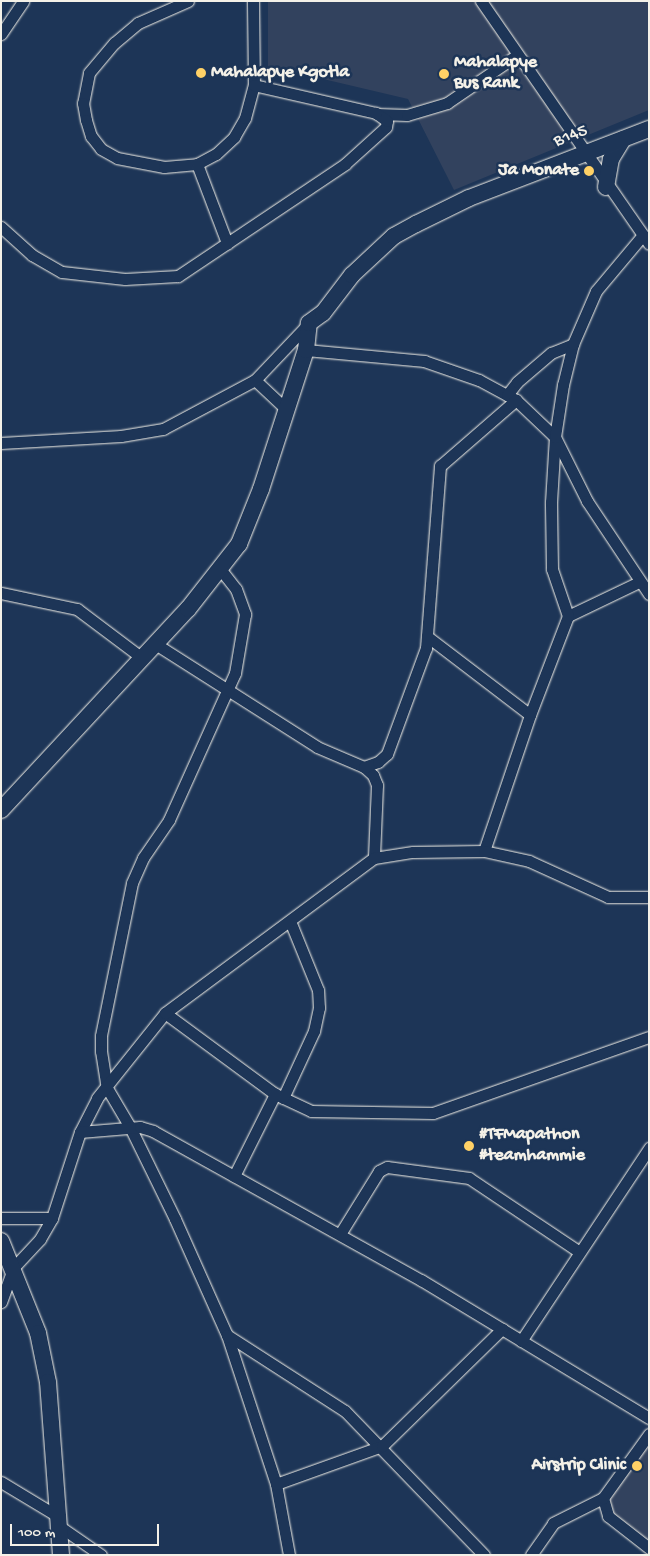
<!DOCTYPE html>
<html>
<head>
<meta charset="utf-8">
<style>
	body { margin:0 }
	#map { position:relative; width:650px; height:1556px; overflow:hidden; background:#1d3557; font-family:"Gochi Hand",sans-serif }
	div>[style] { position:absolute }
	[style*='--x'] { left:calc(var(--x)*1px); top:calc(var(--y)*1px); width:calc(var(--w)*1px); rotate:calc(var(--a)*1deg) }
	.built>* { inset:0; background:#32425e }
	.roads { filter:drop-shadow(0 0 1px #f4f1e8) drop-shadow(0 0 1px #f4f1e8) }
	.street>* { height:11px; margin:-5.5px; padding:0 5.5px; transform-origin:5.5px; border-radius:5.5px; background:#1d3557 }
	.secondary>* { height:16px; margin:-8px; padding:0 8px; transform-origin:8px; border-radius:8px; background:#1d3557 }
	.dots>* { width:14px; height:14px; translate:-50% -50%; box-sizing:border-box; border:2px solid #1d3557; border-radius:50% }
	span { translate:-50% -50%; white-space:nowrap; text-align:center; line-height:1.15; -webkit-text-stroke:5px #1d3557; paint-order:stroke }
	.poi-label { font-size:18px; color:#f4f1e8; font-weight:700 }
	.left { translate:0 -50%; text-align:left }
	.right { translate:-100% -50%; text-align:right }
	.street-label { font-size:18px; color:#f4f1e8 }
	.frame { position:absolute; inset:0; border:2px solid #f4f1e8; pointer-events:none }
	.scale { position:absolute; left:10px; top:1524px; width:149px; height:22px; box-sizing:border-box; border:2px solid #f4f1e8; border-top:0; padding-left:6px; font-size:15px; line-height:18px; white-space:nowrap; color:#f4f1e8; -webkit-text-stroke:4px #1d3557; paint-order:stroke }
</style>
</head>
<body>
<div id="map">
	<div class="built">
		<i style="clip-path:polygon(268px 1px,649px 1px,649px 110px,454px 190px,408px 99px,268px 66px)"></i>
		<i style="clip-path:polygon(649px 1434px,649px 1548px,608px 1516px,603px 1499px)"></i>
	</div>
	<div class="roads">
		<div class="street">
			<i style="--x:188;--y:1;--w:55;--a:156.3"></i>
			<i style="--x:138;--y:23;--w:31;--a:140"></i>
			<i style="--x:114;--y:43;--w:39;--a:130"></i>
			<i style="--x:89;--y:73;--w:31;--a:101"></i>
			<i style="--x:83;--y:103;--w:17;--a:80"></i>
			<i style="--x:86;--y:120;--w:17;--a:73"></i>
			<i style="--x:91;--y:136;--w:16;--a:52"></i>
			<i style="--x:101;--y:149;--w:18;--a:29"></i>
			<i style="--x:117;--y:158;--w:48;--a:10.8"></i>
			<i style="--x:164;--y:167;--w:33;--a:-5"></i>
			<i style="--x:197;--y:164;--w:21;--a:-28"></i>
			<i style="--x:216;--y:154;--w:25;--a:-43"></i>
			<i style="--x:234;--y:137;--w:22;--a:-60"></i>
			<i style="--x:245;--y:118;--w:34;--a:-75"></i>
			<i style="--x:254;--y:85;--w:84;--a:-90.7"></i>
			<i style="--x:481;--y:1;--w:295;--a:55.3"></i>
			<i style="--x:1;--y:34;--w:40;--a:-56"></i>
			<i style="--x:377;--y:114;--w:30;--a:2"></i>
			<i style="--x:407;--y:115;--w:42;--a:-16.7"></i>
			<i style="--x:447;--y:103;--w:85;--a:-34.4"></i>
			<i style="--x:197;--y:164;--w:85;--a:69.2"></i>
			<i style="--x:1;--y:227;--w:42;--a:42.1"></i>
			<i style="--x:32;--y:255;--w:34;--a:30"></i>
			<i style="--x:62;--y:272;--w:63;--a:6.3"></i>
			<i style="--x:125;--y:279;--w:53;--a:-3.2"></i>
			<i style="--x:178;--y:276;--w:201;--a:-33.8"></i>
			<i style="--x:345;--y:164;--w:55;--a:-42.1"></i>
			<i style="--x:386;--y:127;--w:6;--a:-81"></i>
			<i style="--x:387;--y:121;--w:14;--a:-144"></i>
			<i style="--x:376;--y:113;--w:125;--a:-167.1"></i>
			<i style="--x:306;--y:350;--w:119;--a:5.3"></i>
			<i style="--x:424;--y:361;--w:58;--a:19.1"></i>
			<i style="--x:479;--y:380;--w:42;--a:28.4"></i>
			<i style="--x:516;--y:400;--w:54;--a:43.5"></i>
			<i style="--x:555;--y:437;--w:72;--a:63.4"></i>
			<i style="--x:587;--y:501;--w:112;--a:56.3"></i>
			<i style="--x:255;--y:380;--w:42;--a:43.1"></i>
			<i style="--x:507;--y:395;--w:16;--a:-52"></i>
			<i style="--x:517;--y:382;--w:45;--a:-40.5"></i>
			<i style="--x:551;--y:353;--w:24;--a:-22"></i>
			<i style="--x:1;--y:443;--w:120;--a:-3.3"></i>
			<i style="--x:121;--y:436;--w:43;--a:-9.5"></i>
			<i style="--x:163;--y:429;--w:104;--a:-28"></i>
			<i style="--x:255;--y:380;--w:79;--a:-46.5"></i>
			<i style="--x:221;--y:570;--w:24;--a:52"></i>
			<i style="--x:236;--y:589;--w:27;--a:70"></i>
			<i style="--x:245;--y:614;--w:60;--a:99.6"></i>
			<i style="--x:235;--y:673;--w:161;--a:114.2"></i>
			<i style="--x:169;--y:820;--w:46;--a:124.4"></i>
			<i style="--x:143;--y:858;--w:27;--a:114"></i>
			<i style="--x:132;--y:883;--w:156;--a:101.5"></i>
			<i style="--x:101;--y:1036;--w:15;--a:90"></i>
			<i style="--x:101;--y:1051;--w:37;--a:81"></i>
			<i style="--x:107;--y:1088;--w:45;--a:59.5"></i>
			<i style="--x:130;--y:1127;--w:102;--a:63.9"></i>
			<i style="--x:175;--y:1219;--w:127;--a:65.9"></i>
			<i style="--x:227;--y:1335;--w:157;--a:71.8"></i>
			<i style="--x:276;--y:1484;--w:72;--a:79.6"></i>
			<i style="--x:1;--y:593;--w:78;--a:11.9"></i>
			<i style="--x:77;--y:609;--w:80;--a:36.9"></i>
			<i style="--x:568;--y:616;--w:79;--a:-25.6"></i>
			<i style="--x:428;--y:637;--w:128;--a:37.4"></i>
			<i style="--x:154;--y:643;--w:193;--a:32.5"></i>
			<i style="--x:317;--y:747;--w:51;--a:23.1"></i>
			<i style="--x:364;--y:767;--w:12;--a:42"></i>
			<i style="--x:373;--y:775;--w:11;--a:68"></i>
			<i style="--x:377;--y:785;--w:73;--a:92.4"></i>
			<i style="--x:364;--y:767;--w:15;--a:-20"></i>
			<i style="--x:378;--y:762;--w:12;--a:-42"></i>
			<i style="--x:387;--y:754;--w:113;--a:-69.8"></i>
			<i style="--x:426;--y:648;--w:183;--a:-85.6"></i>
			<i style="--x:440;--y:466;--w:101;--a:-41"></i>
			<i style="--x:484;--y:851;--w:144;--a:-71.3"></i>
			<i style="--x:530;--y:715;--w:106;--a:-69"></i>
			<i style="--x:568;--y:616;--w:50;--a:-108.8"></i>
			<i style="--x:552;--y:569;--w:67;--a:-90.9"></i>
			<i style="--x:551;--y:502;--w:65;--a:-86.5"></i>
			<i style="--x:555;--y:437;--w:53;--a:-81.3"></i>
			<i style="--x:563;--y:385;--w:42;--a:-76.3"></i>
			<i style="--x:573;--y:344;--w:58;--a:-66.5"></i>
			<i style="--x:596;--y:291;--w:73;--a:-50"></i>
			<i style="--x:165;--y:1013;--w:137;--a:36.4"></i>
			<i style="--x:275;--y:1094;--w:40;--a:25"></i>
			<i style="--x:311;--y:1111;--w:122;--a:0.9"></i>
			<i style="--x:433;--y:1113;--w:229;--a:-19.4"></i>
			<i style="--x:283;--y:1098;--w:74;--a:-65.2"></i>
			<i style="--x:314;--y:1031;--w:24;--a:-78"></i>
			<i style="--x:319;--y:1008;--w:18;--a:-93"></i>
			<i style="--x:318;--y:990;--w:74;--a:-112.1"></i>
			<i style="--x:80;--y:1132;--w:38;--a:-63"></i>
			<i style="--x:97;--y:1098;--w:109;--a:-51.3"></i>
			<i style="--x:165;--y:1013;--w:260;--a:-36.6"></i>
			<i style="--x:374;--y:858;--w:39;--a:-9"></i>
			<i style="--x:413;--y:852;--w:71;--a:-0.8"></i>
			<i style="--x:484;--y:851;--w:46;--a:12.5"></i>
			<i style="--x:529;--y:861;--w:87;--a:24.5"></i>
			<i style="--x:608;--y:897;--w:41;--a:0"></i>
			<i style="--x:234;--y:1176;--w:92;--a:-63.4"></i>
			<i style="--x:1;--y:1218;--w:51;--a:0"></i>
			<i style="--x:340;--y:1234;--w:74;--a:-58.2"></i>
			<i style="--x:379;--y:1171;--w:9;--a:-27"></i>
			<i style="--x:387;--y:1167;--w:83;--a:7.6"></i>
			<i style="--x:469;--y:1178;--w:131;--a:33.8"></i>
			<i style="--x:1;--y:1302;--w:37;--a:-70"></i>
			<i style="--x:14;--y:1267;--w:38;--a:-47"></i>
			<i style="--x:40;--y:1239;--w:24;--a:-60"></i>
			<i style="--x:52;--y:1218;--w:90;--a:-72"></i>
			<i style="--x:80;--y:1132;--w:60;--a:-4.8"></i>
			<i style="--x:140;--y:1127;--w:14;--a:17"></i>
			<i style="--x:153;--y:1131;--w:307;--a:29.1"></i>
			<i style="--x:421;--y:1280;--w:267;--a:31.2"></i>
			<i style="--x:227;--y:1335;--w:140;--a:32.8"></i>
			<i style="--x:345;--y:1411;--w:200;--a:46"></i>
			<i style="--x:521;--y:1341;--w:232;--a:-56.4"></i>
			<i style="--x:1;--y:1482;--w:68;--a:31.1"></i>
			<i style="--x:276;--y:1484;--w:113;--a:-19.7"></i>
			<i style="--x:382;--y:1446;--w:168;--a:-44.3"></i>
			<i style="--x:603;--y:1498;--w:19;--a:74"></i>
			<i style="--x:608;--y:1516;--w:52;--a:38"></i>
			<i style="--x:59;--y:1526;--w:51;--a:34.6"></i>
			<i style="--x:531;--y:1555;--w:39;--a:-55"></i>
			<i style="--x:553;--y:1523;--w:56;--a:-26.6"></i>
			<i style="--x:603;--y:1498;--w:79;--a:-54.3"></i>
		</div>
		<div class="secondary">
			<i style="--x:606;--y:187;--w:28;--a:-80"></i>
			<i style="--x:611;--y:159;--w:23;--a:-59"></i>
			<i style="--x:1;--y:810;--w:275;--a:-47.1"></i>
			<i style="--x:188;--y:609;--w:83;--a:-51.9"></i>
			<i style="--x:239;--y:544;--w:59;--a:-68.2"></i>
			<i style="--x:261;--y:489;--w:146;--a:-72.1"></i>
			<i style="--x:306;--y:350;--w:27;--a:-84"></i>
			<i style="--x:309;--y:323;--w:17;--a:-36"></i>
			<i style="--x:323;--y:313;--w:48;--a:-52.7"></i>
			<i style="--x:352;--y:275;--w:57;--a:-42.9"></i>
			<i style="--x:394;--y:236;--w:25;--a:-29"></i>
			<i style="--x:416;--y:224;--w:59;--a:-26.1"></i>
			<i style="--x:469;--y:198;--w:193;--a:-21"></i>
			<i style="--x:1;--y:1241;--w:99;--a:68.1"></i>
			<i style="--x:38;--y:1333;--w:50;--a:78.5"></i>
			<i style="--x:48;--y:1382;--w:173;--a:85.7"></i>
		</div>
	</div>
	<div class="dots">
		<i style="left:201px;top:73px;background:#ffd166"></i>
		<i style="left:444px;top:74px;background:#ffd166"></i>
		<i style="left:589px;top:171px;background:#ffd166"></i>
		<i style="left:469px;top:1146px;background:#ffd166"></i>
		<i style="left:637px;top:1466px;background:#ffd166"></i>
	</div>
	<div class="poi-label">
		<span class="left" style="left:454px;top:74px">Mahalapye<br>Bus Rank</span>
		<span class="left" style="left:211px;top:73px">Mahalapye Kgotla</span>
		<span class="right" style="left:579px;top:171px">Ja Monate</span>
		<span class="left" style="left:479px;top:1146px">#TFMapathon<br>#teamhammie</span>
		<span class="right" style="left:626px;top:1466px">Airstrip Clinic</span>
	</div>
	<div class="street-label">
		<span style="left:571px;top:137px;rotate:-21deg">B145</span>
	</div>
	<div class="frame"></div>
	<div class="scale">100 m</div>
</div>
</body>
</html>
